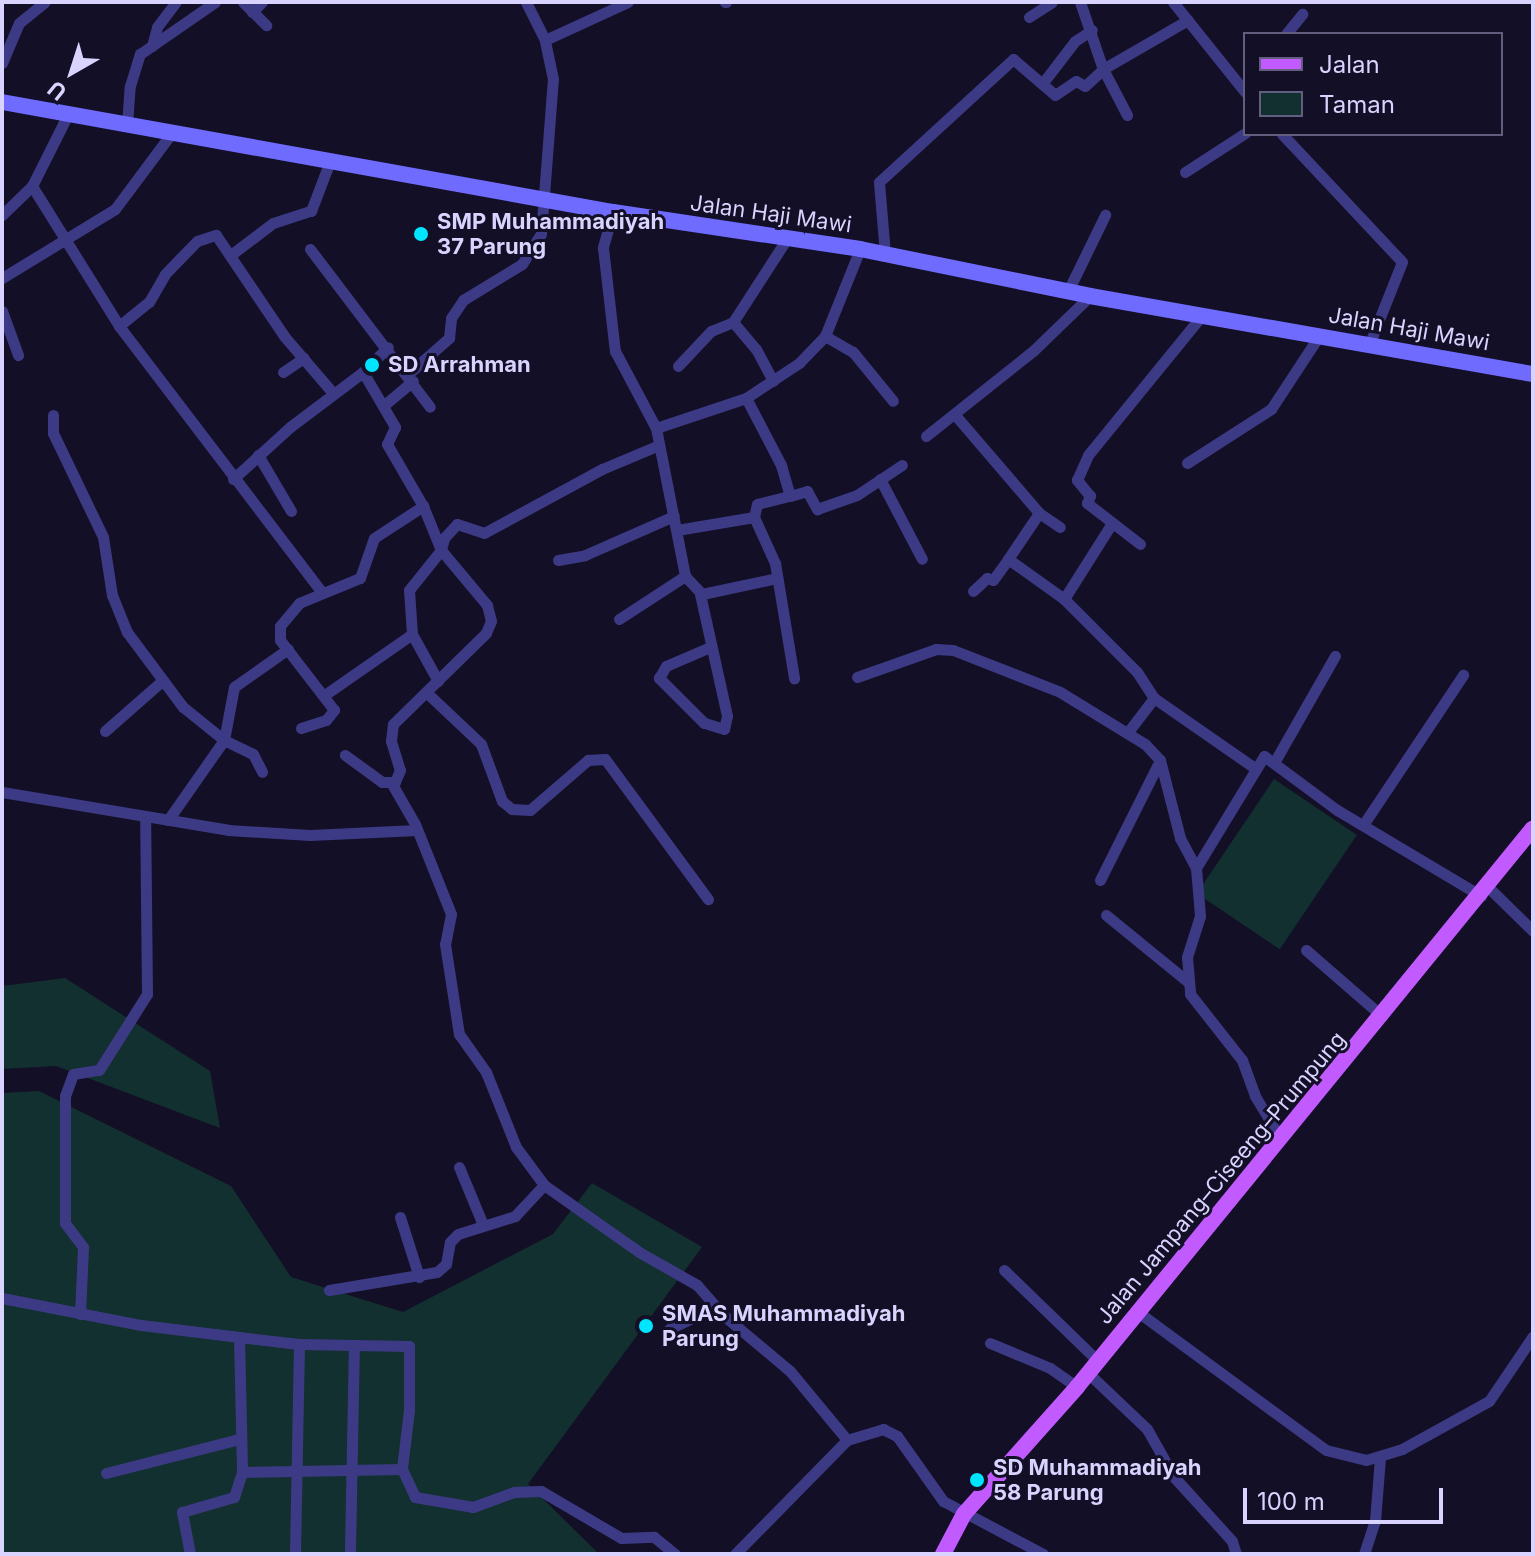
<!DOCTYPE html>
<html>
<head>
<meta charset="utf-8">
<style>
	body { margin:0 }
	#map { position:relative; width:1535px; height:1556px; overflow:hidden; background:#130f26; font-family:Inter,sans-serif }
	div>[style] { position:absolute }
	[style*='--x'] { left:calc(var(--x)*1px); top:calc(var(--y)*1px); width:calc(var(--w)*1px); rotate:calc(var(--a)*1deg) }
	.green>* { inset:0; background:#12302f; transform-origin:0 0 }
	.street>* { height:11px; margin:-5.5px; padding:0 5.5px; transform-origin:5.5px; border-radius:5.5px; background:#3d3a85 }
	.secondary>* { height:16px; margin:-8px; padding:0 8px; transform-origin:8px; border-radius:8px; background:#6f6bff }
	.primary>* { height:16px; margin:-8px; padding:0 8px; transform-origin:8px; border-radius:8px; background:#c25bff }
	.dots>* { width:22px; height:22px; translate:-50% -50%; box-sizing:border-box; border:4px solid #130f26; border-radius:50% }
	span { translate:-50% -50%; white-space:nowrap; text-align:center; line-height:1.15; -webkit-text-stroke:6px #130f26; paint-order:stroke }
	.street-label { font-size:22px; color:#d9d4ff }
	.poi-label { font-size:22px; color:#d9d4ff; font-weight:700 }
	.left { translate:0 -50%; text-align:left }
	.frame { position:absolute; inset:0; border:4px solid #d9d4ff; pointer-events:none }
	.legend { position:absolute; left:1243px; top:32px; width:260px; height:104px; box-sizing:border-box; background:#130f26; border:2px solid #625e7d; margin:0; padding:10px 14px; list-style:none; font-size:24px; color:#d9d4ff }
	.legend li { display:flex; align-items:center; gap:16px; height:40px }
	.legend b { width:40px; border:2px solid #625e7d }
	.north { position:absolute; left:32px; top:32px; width:80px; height:80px; -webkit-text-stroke:6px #130f26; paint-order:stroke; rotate:219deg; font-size:22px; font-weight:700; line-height:32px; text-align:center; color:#d9d4ff }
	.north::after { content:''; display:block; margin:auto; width:28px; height:36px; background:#d9d4ff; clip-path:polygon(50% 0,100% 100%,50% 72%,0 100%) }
	.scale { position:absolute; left:1243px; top:1488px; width:200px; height:36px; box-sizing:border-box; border:4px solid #d9d4ff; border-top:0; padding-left:10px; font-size:24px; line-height:28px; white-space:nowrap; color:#d9d4ff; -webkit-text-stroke:6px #130f26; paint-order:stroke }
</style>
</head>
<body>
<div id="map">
	<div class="green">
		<i style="left:1274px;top:779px;width:100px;height:138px;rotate:34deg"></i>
		<i style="clip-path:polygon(65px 978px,210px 1071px,220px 1128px,56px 1066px,2px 1069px,2px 986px)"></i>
		<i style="clip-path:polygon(39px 1091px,231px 1186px,291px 1277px,403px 1312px,553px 1234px,592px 1183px,702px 1247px,528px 1484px,599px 1554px,2px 1554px,2px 1093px)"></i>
	</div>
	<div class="street">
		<i style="--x:243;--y:2;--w:33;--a:45"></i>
		<i style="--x:725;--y:2;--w:1;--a:0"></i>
		<i style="--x:1080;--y:2;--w:71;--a:71.1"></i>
		<i style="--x:1103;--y:69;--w:52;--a:62.4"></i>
		<i style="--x:1173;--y:2;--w:115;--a:51.3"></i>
		<i style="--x:252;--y:12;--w:14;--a:-45"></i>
		<i style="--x:1029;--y:17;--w:27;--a:-33"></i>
		<i style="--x:1286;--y:34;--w:26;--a:-51"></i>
		<i style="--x:545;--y:40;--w:91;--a:-24.6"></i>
		<i style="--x:152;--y:46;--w:20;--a:-75"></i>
		<i style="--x:157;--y:27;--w:31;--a:-53"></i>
		<i style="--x:2;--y:63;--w:43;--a:-67"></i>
		<i style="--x:19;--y:23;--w:33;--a:-39"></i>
		<i style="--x:1042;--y:84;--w:54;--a:-52.5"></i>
		<i style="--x:1075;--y:41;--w:20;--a:-33"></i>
		<i style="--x:127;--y:125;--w:39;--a:-86"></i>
		<i style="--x:130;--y:86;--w:34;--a:-73"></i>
		<i style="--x:140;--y:54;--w:91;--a:-34.7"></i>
		<i style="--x:1282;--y:134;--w:175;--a:46.8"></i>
		<i style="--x:1402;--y:262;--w:89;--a:111.7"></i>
		<i style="--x:1185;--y:172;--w:72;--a:-33"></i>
		<i style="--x:32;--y:186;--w:165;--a:58.1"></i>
		<i style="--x:119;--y:326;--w:333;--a:52.7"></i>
		<i style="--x:613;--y:212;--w:37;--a:106"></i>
		<i style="--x:603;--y:248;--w:104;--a:83.4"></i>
		<i style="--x:615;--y:351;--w:87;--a:62"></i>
		<i style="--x:656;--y:428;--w:151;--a:78.9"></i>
		<i style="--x:685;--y:576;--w:25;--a:47"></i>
		<i style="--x:702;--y:594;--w:77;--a:-12"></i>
		<i style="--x:2;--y:215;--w:42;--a:-44"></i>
		<i style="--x:32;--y:186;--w:80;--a:-63.4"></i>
		<i style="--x:310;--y:249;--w:198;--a:52.8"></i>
		<i style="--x:232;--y:254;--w:51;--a:-37.1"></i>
		<i style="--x:273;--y:223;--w:40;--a:-18"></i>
		<i style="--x:311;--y:211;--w:53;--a:-69.2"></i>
		<i style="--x:885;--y:254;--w:72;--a:-94.8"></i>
		<i style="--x:879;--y:182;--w:182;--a:-42.5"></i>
		<i style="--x:1013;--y:59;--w:55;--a:40.6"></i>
		<i style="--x:1055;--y:95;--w:25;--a:-34"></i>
		<i style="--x:1076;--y:81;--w:10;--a:29"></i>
		<i style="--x:1085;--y:86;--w:25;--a:-43"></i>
		<i style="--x:1103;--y:69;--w:98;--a:-30"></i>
		<i style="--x:2;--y:278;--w:132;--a:-31.4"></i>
		<i style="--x:115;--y:209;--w:94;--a:-53.3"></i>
		<i style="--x:1068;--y:291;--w:85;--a:-64"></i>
		<i style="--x:2;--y:311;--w:47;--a:70"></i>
		<i style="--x:733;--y:322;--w:35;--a:50"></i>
		<i style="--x:756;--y:349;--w:36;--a:62"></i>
		<i style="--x:119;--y:326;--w:38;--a:-39"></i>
		<i style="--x:149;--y:302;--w:32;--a:-60"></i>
		<i style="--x:165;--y:274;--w:46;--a:-45.9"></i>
		<i style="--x:197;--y:241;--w:20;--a:-18"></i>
		<i style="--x:216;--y:235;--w:122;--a:56"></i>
		<i style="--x:284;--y:336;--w:74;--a:49.4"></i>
		<i style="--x:825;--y:336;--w:32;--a:30"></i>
		<i style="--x:853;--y:352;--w:63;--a:50.8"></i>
		<i style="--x:678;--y:366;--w:48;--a:-46.7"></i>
		<i style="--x:711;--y:331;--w:24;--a:-22"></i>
		<i style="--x:733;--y:322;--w:98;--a:-57.1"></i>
		<i style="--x:283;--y:372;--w:25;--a:-34"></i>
		<i style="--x:363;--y:372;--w:35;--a:-45"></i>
		<i style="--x:408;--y:374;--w:55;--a:-41.3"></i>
		<i style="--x:449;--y:338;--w:20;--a:-84"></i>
		<i style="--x:451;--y:318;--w:22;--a:-56"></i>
		<i style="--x:463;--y:300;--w:69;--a:-31.4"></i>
		<i style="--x:522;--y:264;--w:36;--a:-58"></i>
		<i style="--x:541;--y:234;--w:155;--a:-85.6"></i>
		<i style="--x:553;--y:79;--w:40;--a:-102"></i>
		<i style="--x:545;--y:40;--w:42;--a:-116.6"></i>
		<i style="--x:746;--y:398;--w:76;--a:62.4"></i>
		<i style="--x:781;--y:465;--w:32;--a:74"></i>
		<i style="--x:790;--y:496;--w:18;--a:-16"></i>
		<i style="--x:807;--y:491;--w:21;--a:61"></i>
		<i style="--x:817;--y:509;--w:42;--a:-19.3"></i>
		<i style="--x:857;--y:495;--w:54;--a:-33.7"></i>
		<i style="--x:383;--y:406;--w:39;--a:-40"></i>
		<i style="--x:53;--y:415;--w:18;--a:90"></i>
		<i style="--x:53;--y:433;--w:115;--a:64.3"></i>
		<i style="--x:103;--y:537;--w:59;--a:81.2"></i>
		<i style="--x:112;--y:595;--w:40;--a:68"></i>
		<i style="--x:127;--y:632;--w:94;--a:53.3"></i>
		<i style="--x:183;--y:707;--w:53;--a:38.8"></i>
		<i style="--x:224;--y:740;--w:32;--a:26"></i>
		<i style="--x:253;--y:754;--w:20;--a:63"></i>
		<i style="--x:956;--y:416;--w:128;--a:49.4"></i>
		<i style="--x:1039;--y:513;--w:25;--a:34"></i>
		<i style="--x:656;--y:428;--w:95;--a:-18.4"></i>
		<i style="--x:746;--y:398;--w:64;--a:-33.4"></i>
		<i style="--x:799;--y:363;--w:37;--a:-46"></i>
		<i style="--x:825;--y:336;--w:94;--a:-68.1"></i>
		<i style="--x:926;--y:436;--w:138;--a:-38.5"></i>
		<i style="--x:1034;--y:350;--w:78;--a:-44"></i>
		<i style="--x:258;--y:455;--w:65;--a:59.5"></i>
		<i style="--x:1187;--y:463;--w:100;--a:-32.7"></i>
		<i style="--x:1271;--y:409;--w:87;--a:-56.7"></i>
		<i style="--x:233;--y:479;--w:77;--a:-42.4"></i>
		<i style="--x:290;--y:427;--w:91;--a:-37"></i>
		<i style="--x:363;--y:372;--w:64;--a:59.8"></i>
		<i style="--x:395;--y:427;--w:19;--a:115"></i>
		<i style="--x:387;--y:444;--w:72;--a:59.9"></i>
		<i style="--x:880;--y:479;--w:90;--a:62.3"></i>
		<i style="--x:754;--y:517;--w:13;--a:-77"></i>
		<i style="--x:757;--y:504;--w:34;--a:-14"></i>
		<i style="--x:677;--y:530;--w:78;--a:-9.6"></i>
		<i style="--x:754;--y:517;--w:51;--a:65.5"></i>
		<i style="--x:775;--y:563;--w:117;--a:80.6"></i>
		<i style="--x:1140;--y:544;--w:67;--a:-142.3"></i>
		<i style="--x:1087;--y:503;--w:8;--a:-67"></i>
		<i style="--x:1090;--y:496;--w:21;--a:-129"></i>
		<i style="--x:1077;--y:480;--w:27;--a:-66"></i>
		<i style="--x:1088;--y:455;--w:182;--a:-50.8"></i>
		<i style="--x:1008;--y:559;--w:55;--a:-56"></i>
		<i style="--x:558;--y:560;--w:27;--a:-10"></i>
		<i style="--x:585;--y:555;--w:97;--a:-23.7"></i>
		<i style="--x:973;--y:591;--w:19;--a:-43"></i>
		<i style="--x:987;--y:578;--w:6;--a:18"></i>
		<i style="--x:993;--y:580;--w:26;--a:-54"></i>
		<i style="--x:1008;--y:559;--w:69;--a:35.5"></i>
		<i style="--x:1064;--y:599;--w:103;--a:45"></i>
		<i style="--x:1137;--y:672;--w:31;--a:57"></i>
		<i style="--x:1154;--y:698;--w:124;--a:34.8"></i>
		<i style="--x:700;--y:594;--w:125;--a:77.5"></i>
		<i style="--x:727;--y:716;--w:13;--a:103"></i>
		<i style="--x:724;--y:729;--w:21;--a:-163"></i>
		<i style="--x:704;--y:723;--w:64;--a:-135"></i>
		<i style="--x:659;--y:678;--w:14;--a:-60"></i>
		<i style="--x:666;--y:666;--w:48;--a:-23.4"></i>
		<i style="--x:1064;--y:599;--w:90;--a:-57.7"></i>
		<i style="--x:619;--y:619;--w:79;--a:-33.1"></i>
		<i style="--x:857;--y:677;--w:84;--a:-19.5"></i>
		<i style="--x:936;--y:649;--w:17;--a:3"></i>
		<i style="--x:953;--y:650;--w:115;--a:21.4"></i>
		<i style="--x:1060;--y:692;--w:100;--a:31.5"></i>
		<i style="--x:1145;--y:744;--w:22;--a:47"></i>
		<i style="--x:1160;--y:760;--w:81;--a:75.6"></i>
		<i style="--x:1180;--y:838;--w:34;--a:62"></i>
		<i style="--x:1196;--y:868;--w:48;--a:85.2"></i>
		<i style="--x:1200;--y:916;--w:43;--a:107.6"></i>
		<i style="--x:1187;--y:957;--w:37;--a:85"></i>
		<i style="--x:1190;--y:994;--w:84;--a:51.8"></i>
		<i style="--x:1242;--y:1060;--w:38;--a:70"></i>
		<i style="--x:1255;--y:1096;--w:50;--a:58.8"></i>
		<i style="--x:438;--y:681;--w:54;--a:-119"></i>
		<i style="--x:412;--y:634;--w:44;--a:-93.9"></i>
		<i style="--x:409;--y:590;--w:51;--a:-51.3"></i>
		<i style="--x:441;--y:550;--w:12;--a:-76"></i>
		<i style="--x:444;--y:538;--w:19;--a:-47"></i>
		<i style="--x:457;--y:524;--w:28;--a:18"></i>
		<i style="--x:484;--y:533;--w:134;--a:-28.5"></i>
		<i style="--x:602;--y:469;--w:62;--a:-22.8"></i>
		<i style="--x:427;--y:693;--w:74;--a:43.4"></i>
		<i style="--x:481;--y:744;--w:61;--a:69.8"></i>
		<i style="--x:502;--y:801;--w:13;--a:39"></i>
		<i style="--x:512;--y:809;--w:18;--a:3"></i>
		<i style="--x:530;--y:810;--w:77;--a:-40.8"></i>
		<i style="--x:588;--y:760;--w:17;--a:-3"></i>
		<i style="--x:605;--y:759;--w:174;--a:53.7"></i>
		<i style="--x:326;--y:694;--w:105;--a:-34.9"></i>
		<i style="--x:301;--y:728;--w:26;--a:-18"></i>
		<i style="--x:326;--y:720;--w:13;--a:-51"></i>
		<i style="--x:334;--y:710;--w:88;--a:-127.6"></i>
		<i style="--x:280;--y:640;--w:14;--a:-90"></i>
		<i style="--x:280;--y:626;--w:30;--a:-50"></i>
		<i style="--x:299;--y:603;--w:66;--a:-22.3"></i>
		<i style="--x:360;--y:578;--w:42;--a:-70.7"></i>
		<i style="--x:374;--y:538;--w:59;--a:-33.1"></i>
		<i style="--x:423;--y:506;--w:48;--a:67.8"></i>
		<i style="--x:441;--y:550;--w:72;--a:50.1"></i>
		<i style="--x:487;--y:605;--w:16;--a:76"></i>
		<i style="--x:491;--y:621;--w:13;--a:113"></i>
		<i style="--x:486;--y:633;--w:130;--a:135.6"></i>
		<i style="--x:393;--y:724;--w:17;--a:97"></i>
		<i style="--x:391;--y:741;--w:30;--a:73"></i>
		<i style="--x:400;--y:770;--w:13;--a:113"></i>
		<i style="--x:395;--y:782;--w:13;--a:180"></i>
		<i style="--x:382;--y:782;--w:46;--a:-143.9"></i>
		<i style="--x:105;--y:731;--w:76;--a:-41.3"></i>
		<i style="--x:1128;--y:732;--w:43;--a:-52.6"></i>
		<i style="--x:1275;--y:761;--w:121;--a:-60.3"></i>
		<i style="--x:392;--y:784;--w:46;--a:60.1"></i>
		<i style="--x:415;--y:824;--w:97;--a:68.2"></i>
		<i style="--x:451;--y:914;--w:31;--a:101"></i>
		<i style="--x:445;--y:944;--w:91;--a:81.2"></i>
		<i style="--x:459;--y:1034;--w:47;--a:54.6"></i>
		<i style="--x:486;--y:1072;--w:81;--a:68.2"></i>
		<i style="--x:516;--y:1147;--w:47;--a:53.6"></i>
		<i style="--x:2;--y:792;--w:229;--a:9.5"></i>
		<i style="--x:228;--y:830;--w:82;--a:3.5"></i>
		<i style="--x:310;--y:835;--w:107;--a:-2.7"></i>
		<i style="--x:168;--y:820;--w:98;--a:-55"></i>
		<i style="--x:224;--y:740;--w:54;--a:-79.3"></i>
		<i style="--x:234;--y:687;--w:66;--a:-35.1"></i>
		<i style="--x:1365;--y:822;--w:177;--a:-56.3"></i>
		<i style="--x:1196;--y:868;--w:131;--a:-58.7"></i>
		<i style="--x:1264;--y:756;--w:91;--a:36.5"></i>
		<i style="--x:1337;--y:810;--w:168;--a:30.8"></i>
		<i style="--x:1100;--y:880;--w:134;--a:-63.4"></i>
		<i style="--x:1488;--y:887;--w:63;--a:44.4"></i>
		<i style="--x:1106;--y:915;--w:104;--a:39.2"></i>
		<i style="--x:1306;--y:950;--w:101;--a:41"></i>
		<i style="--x:459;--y:1167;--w:63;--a:67.5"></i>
		<i style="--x:400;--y:1217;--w:63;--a:72.4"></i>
		<i style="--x:1004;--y:1270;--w:131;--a:44.1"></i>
		<i style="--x:329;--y:1290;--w:109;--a:-9.5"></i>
		<i style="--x:437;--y:1272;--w:12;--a:-42"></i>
		<i style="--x:446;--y:1264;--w:22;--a:-80"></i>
		<i style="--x:450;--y:1242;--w:11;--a:-45"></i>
		<i style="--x:458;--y:1234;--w:60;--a:-17.5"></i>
		<i style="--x:515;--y:1216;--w:42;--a:-46.9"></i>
		<i style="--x:544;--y:1185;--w:116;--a:35.2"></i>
		<i style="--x:639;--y:1252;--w:67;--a:29.6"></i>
		<i style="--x:697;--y:1285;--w:38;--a:49"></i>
		<i style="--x:722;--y:1314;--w:89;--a:40"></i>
		<i style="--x:790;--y:1371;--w:89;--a:50.4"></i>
		<i style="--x:2;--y:1298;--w:142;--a:11"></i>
		<i style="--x:141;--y:1325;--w:99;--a:7"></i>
		<i style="--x:239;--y:1337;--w:135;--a:88.7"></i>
		<i style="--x:242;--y:1472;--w:160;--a:-1.1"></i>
		<i style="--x:402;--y:1469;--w:31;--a:65"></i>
		<i style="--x:415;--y:1497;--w:59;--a:9.8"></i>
		<i style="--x:473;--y:1507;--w:44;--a:-20.1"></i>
		<i style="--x:514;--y:1492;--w:27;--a:-2"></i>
		<i style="--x:541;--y:1491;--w:93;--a:30.4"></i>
		<i style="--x:621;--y:1538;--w:33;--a:-2"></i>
		<i style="--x:654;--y:1537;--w:27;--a:39"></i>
		<i style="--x:1138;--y:1312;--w:233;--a:36.3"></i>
		<i style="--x:1326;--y:1450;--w:41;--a:14"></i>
		<i style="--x:1366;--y:1460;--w:38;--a:-17"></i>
		<i style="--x:1402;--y:1449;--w:99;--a:-28.9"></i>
		<i style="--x:1489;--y:1401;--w:78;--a:-55.9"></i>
		<i style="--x:80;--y:1314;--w:67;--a:-87.4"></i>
		<i style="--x:83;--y:1247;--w:30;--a:-127"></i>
		<i style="--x:65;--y:1223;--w:127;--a:-90"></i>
		<i style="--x:65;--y:1096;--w:23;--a:-70"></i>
		<i style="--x:73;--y:1074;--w:26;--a:-9"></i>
		<i style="--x:99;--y:1070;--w:90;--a:-57.7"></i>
		<i style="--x:147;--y:994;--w:178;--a:-90.6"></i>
		<i style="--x:669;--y:1329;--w:51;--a:-25.6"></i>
		<i style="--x:239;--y:1337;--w:60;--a:6.7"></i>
		<i style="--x:299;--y:1344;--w:110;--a:1"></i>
		<i style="--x:409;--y:1346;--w:64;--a:90"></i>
		<i style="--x:409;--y:1410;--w:59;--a:96.8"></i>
		<i style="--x:990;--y:1343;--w:65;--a:22.6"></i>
		<i style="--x:1050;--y:1368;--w:33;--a:35"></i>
		<i style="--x:1088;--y:1373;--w:81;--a:43.5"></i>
		<i style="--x:1147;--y:1429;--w:55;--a:60.6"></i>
		<i style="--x:1174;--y:1477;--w:86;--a:47.8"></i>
		<i style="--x:1232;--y:1541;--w:14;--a:73"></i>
		<i style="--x:106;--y:1473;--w:137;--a:-14.3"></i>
		<i style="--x:350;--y:1550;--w:204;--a:-88.9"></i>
		<i style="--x:295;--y:1553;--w:209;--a:-88.9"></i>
		<i style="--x:190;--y:1554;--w:43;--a:-100.8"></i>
		<i style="--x:182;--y:1512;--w:54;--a:-16.1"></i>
		<i style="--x:234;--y:1497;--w:26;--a:-72"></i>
		<i style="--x:735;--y:1554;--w:160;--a:-45.5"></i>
		<i style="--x:847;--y:1440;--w:38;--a:-17"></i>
		<i style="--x:883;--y:1429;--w:16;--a:27"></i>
		<i style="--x:897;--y:1436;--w:80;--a:54.7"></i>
		<i style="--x:943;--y:1501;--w:113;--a:27.9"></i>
		<i style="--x:1364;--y:1554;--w:35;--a:-72"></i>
		<i style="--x:1375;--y:1521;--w:63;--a:-85.5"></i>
	</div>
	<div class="secondary">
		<i style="--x:2;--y:102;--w:621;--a:10.21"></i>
		<i style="--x:613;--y:212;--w:250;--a:8.5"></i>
		<i style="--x:860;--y:249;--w:235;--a:11.5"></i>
		<i style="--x:1090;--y:296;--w:450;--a:10"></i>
	</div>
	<div class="primary">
		<i style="--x:943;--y:1554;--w:45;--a:-62.3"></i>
		<i style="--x:964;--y:1514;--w:170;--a:-48.3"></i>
		<i style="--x:1077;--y:1387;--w:721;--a:-50.79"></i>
	</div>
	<div class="dots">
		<i style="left:421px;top:234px;background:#00e5ff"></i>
		<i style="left:372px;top:365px;background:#00e5ff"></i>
		<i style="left:646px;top:1326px;background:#00e5ff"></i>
		<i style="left:977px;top:1480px;background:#00e5ff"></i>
	</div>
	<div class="street-label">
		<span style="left:771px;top:214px;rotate:8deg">Jalan Haji Mawi</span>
		<span style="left:1409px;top:329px;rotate:10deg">Jalan Haji Mawi</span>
		<span style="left:1221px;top:1178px;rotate:-50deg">Jalan Jampang–Ciseeng–Prumpung</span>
	</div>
	<div class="poi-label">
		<span class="left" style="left:437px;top:234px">SMP Muhammadiyah<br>37 Parung</span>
		<span class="left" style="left:388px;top:365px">SD Arrahman</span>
		<span class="left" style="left:662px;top:1326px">SMAS Muhammadiyah<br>Parung</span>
		<span class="left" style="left:993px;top:1480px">SD Muhammadiyah<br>58 Parung</span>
	</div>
	<div class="frame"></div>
	<ul class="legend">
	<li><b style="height:10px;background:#c25bff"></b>Jalan</li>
	<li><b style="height:22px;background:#12302f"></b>Taman</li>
	</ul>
	<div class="north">U</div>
	<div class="scale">100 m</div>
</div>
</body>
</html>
